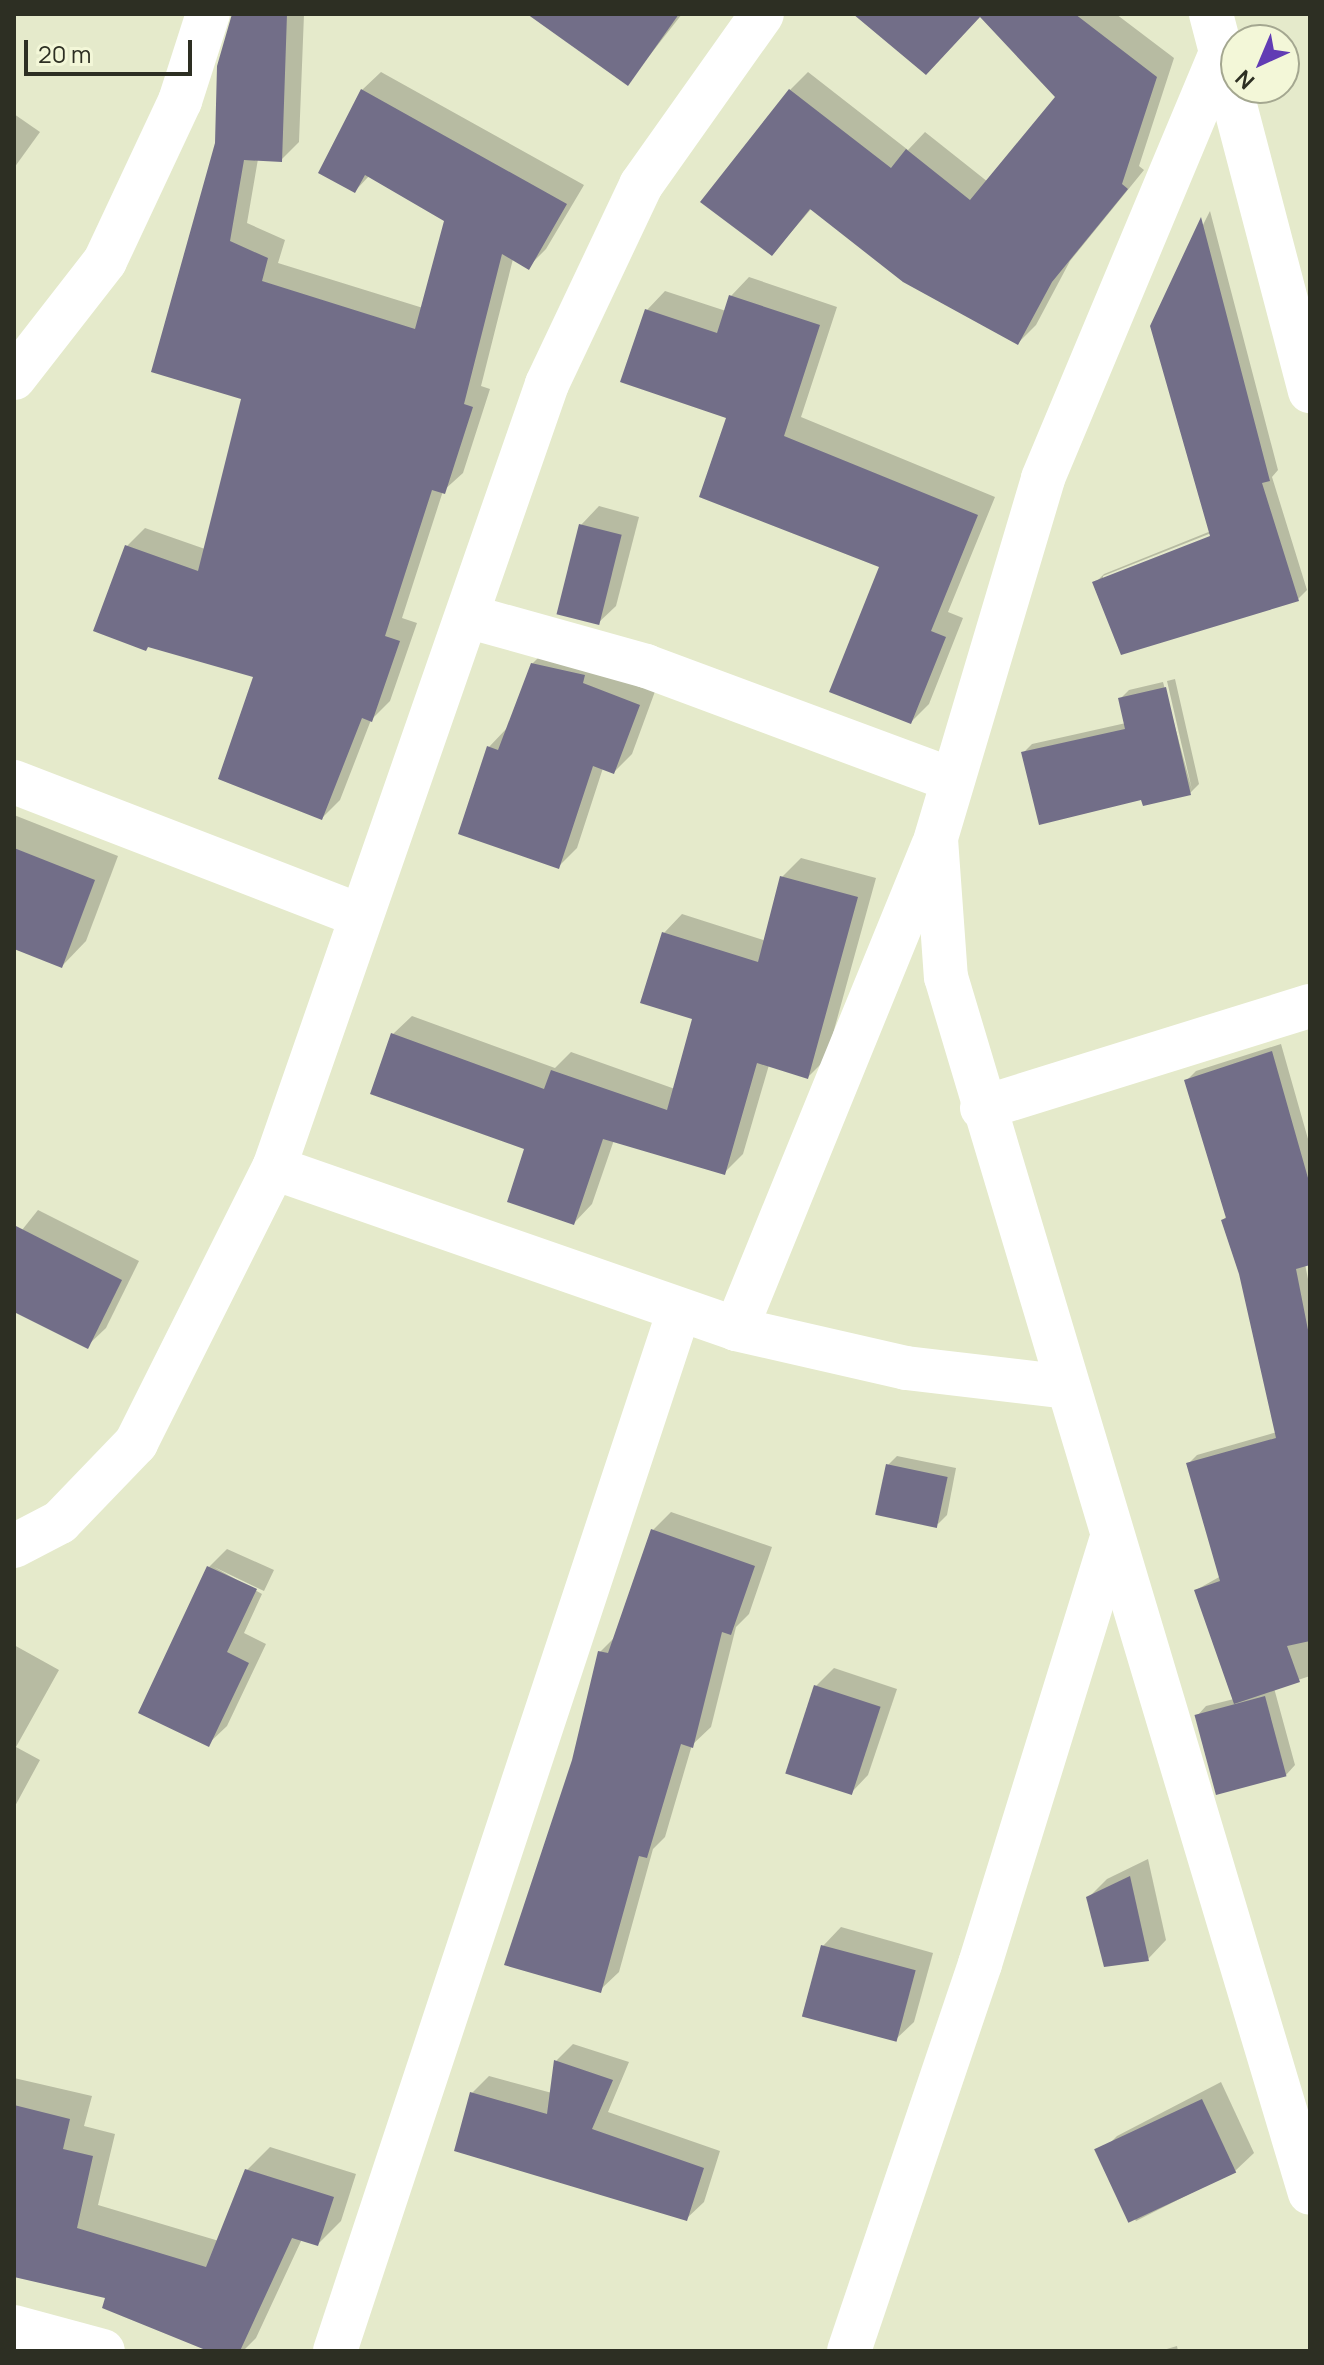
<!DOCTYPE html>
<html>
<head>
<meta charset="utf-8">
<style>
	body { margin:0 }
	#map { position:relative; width:1324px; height:2365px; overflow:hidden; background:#e5eacb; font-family:Manrope,sans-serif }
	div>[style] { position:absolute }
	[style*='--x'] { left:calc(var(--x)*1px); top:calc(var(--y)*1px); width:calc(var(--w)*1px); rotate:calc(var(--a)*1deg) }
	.shadow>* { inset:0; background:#0003 }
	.building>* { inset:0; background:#726e88; transform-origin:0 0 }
	.minor>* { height:44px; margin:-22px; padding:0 22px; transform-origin:22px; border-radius:22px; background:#fff }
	span { translate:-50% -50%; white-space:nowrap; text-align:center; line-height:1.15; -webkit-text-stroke:8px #f3f7d8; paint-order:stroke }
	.frame { position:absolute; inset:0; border:16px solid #2d2f23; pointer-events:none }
	.north { position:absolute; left:1220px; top:24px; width:80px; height:80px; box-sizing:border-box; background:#f3f7d8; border:2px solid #a4a790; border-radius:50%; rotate:224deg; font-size:22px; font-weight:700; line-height:32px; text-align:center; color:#2d2f23 }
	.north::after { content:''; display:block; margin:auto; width:28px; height:36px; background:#613cb4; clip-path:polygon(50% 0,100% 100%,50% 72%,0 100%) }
	.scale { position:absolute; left:24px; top:40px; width:168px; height:36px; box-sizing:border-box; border:4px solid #2d2f23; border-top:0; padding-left:10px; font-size:24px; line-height:28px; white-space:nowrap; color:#2d2f23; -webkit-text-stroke:6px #f3f7d8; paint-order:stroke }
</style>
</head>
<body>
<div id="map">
	<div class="shadow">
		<i style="clip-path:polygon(233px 14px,304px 14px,299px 142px,281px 160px,258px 159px,247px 223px,285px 240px,278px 263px,423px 308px,446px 220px,370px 175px,355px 191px,320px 172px,362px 90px,381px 72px,584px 185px,546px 249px,528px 267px,513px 259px,481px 386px,490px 389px,463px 473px,443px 491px,402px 618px,417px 623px,390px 701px,371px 720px,340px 800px,322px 818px,255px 676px,127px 546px,145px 528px,205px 549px,243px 397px,217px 144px)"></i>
		<i style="clip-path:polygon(582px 14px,682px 14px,628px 83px)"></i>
		<i style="clip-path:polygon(856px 14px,1116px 14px,1174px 58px,1139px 166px,1144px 170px,1070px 261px,1036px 325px,1018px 343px,812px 208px,772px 254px,790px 90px,808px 72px,908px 150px,925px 132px,988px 182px,1058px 97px,980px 15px)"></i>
		<i style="clip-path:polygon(14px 114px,40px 132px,14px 168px)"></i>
		<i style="clip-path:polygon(evenodd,1210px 211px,1278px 470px,1272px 477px,1307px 590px,1298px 599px,1095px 583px,1104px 574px,1211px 531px,1152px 326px,1210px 211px,1219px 530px,1220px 534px,1103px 580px,1103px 576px,1219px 530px)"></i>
		<i style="clip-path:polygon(749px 277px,837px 307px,801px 417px,995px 497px,948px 612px,963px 618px,929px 704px,911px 722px,882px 565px,729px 416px,647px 310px,665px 291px,726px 311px,731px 296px)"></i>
		<i style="clip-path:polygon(599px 506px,639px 517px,616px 606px,597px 624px,581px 525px)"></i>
		<i style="clip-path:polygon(551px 645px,657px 686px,632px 754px,614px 772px,603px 768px,577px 848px,559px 866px,489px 747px,507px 728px,532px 664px)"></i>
		<i style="clip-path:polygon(1175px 679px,1199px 784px,1190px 793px,1143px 798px,1023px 753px,1032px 744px,1126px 723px,1120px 699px,1129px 690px,1163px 682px,1192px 790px,1167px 681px)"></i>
		<i style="clip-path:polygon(14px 815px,118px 856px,86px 941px,62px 966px,14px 947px)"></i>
		<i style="clip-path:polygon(801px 858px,876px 878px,826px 1059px,808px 1077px,769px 1065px,743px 1154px,725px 1172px,614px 1140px,592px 1204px,574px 1223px,527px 1148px,393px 1034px,412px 1016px,555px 1068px,571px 1052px,675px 1089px,695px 1018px,664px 933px,682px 914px,766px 941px,782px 877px)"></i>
		<i style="clip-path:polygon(1281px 1044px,1310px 1146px,1310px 1263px,1305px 1264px,1310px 1289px,1310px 1676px,1274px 1688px,1295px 1765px,1286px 1775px,1197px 1716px,1206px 1706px,1234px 1699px,1196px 1590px,1221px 1576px,1188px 1464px,1197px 1455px,1277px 1432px,1241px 1274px,1223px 1220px,1227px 1216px,1187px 1080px,1196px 1071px)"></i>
		<i style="clip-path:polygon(38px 1210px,139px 1261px,106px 1328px,87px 1346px,14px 1310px,14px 1240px)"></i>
		<i style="clip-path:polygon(897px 1456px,956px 1468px,947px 1515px,938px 1524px,888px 1465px)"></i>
		<i style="clip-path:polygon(671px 1512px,772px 1547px,749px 1614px,736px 1627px,711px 1727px,692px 1745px,665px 1837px,653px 1849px,619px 1972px,600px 1990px,574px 1761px,600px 1652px,617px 1635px,653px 1530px)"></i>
		<i style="clip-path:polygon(227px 1549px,274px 1570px,264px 1591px,214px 1567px,262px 1594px,244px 1633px,266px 1644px,227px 1726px,208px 1744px,209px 1567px)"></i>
		<i style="clip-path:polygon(14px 1645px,59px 1670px,16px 1747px,40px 1760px,14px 1808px)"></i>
		<i style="clip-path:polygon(834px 1668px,897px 1689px,868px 1775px,850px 1794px,816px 1686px)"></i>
		<i style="clip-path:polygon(1148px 1859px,1166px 1940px,1148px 1959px,1088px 1898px,1107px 1879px)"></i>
		<i style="clip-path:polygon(841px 1927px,933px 1953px,914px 2022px,895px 2040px,823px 1946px)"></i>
		<i style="clip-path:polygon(573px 2044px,629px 2062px,608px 2112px,720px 2151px,704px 2202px,686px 2219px,472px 2093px,489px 2076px,552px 2093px,556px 2061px)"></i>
		<i style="clip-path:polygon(14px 2078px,92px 2096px,84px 2126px,115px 2134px,98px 2205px,219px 2241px,247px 2170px,270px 2147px,356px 2174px,341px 2221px,318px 2244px,302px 2239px,256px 2338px,243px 2351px,212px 2351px,107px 2297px,14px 2275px)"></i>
		<i style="clip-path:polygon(1221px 2082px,1254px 2153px,1235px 2171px,1136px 2221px,1099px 2154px,1117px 2136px)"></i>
		<i style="clip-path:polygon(1177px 2346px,1178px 2351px,1160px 2351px)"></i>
	</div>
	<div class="building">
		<i style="clip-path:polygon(232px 14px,287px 14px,282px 162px,244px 160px,230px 241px,268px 258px,262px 281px,415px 329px,444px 221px,365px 175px,355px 193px,318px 173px,361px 89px,567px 204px,529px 270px,502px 254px,464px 404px,473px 407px,445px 494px,432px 490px,385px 636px,400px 641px,372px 722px,362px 718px,322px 820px,218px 779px,253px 677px,148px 647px,146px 651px,93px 631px,125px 545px,198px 571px,241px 399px,151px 372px,215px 143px,217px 66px)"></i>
		<i style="clip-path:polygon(527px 14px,679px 14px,628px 86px)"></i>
		<i style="clip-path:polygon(853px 14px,1075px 14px,1157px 77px,1122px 184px,1128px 189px,1052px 282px,1018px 345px,903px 282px,810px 209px,772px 256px,700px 202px,789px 89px,891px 168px,906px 149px,970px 200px,1055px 97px,980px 17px,926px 75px)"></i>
		<i style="clip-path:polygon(1201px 217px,1270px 481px,1262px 483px,1299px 601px,1121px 655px,1092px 582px,1210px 536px,1150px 326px)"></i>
		<i style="clip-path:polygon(729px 295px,820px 325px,784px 436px,978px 515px,931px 631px,946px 637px,911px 724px,829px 692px,879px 567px,699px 497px,726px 418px,620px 382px,645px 309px,717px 333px)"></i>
		<i style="left:579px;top:524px;width:44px;height:93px;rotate:14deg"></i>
		<i style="clip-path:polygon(531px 663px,585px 675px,583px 683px,640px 705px,614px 774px,593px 766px,559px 869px,458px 834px,487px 746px,498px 750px)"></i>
		<i style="clip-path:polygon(1166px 687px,1191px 795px,1143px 806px,1141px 800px,1039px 825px,1021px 752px,1125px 729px,1118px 698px)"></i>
		<i style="clip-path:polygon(14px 848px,95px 880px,62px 968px,14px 949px)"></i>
		<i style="clip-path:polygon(780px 876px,858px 897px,808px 1079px,757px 1063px,725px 1175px,603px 1139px,574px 1225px,507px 1202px,524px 1149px,370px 1094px,391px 1033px,544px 1089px,551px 1070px,667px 1110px,692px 1019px,640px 1003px,662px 932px,758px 962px)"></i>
		<i style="clip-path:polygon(1272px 1051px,1310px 1185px,1310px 1265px,1296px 1269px,1310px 1340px,1310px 1641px,1287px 1646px,1300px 1682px,1234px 1704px,1194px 1590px,1220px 1581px,1186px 1463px,1276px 1438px,1239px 1274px,1221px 1220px,1226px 1218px,1184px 1080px)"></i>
		<i style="clip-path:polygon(14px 1225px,122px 1280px,88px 1349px,14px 1312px)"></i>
		<i style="left:886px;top:1464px;width:63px;height:52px;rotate:12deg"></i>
		<i style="clip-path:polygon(651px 1529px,755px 1566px,731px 1635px,722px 1632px,693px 1748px,681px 1744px,647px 1858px,639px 1856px,601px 1993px,504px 1965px,572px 1760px,598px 1651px,608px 1653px)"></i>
		<i style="clip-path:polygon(207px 1566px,257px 1589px,227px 1652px,249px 1663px,209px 1747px,138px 1713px)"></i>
		<i style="left:814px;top:1685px;width:70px;height:93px;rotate:18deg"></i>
		<i style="left:1265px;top:1696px;width:83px;height:73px;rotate:75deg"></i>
		<i style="clip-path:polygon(1130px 1876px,1149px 1961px,1104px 1967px,1086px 1897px)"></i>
		<i style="left:821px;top:1945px;width:98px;height:74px;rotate:15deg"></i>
		<i style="clip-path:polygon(554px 2060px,613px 2080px,592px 2129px,704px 2168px,687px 2221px,454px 2151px,470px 2092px,547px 2114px)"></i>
		<i style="left:1202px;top:2099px;width:81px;height:119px;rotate:65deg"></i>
		<i style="clip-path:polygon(14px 2105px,70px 2119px,63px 2149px,93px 2156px,77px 2228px,206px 2267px,245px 2169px,334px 2197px,318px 2246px,292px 2238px,240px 2351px,208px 2351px,102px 2308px,105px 2298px,14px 2277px)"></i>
	</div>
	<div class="minor">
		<i style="--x:1211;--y:14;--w:390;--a:75.3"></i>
		<i style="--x:1220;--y:55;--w:459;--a:112.7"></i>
		<i style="--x:1043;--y:479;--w:376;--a:106.6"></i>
		<i style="--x:936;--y:839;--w:138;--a:85.9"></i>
		<i style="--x:946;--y:977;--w:1269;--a:73.34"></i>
		<i style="--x:14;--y:378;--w:148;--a:-52.1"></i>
		<i style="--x:105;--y:261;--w:177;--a:-64.9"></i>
		<i style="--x:180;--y:101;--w:91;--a:-72.2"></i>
		<i style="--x:467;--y:616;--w:186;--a:15.6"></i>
		<i style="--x:646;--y:666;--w:324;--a:20.4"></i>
		<i style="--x:14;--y:782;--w:372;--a:21.1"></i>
		<i style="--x:982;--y:1108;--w:343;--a:-17.3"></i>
		<i style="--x:274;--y:1168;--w:489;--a:19.2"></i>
		<i style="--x:736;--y:1329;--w:174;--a:12.9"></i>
		<i style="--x:906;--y:1368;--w:163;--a:6.7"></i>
		<i style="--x:736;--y:1329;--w:522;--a:-67.81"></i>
		<i style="--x:14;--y:1546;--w:52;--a:-27.6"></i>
		<i style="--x:60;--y:1522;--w:110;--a:-46.1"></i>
		<i style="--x:136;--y:1443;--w:308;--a:-63.4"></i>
		<i style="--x:274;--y:1168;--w:830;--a:-70.8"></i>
		<i style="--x:547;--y:384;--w:220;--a:-64.7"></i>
		<i style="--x:641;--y:185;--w:209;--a:-54.7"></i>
		<i style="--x:14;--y:2327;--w:92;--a:15.1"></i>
		<i style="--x:335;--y:2351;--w:1095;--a:-71.7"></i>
		<i style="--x:849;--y:2351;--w:409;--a:-71.3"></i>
		<i style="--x:980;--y:1964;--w:442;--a:-72.8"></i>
	</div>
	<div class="frame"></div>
	<div class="north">N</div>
	<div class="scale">20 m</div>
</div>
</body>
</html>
